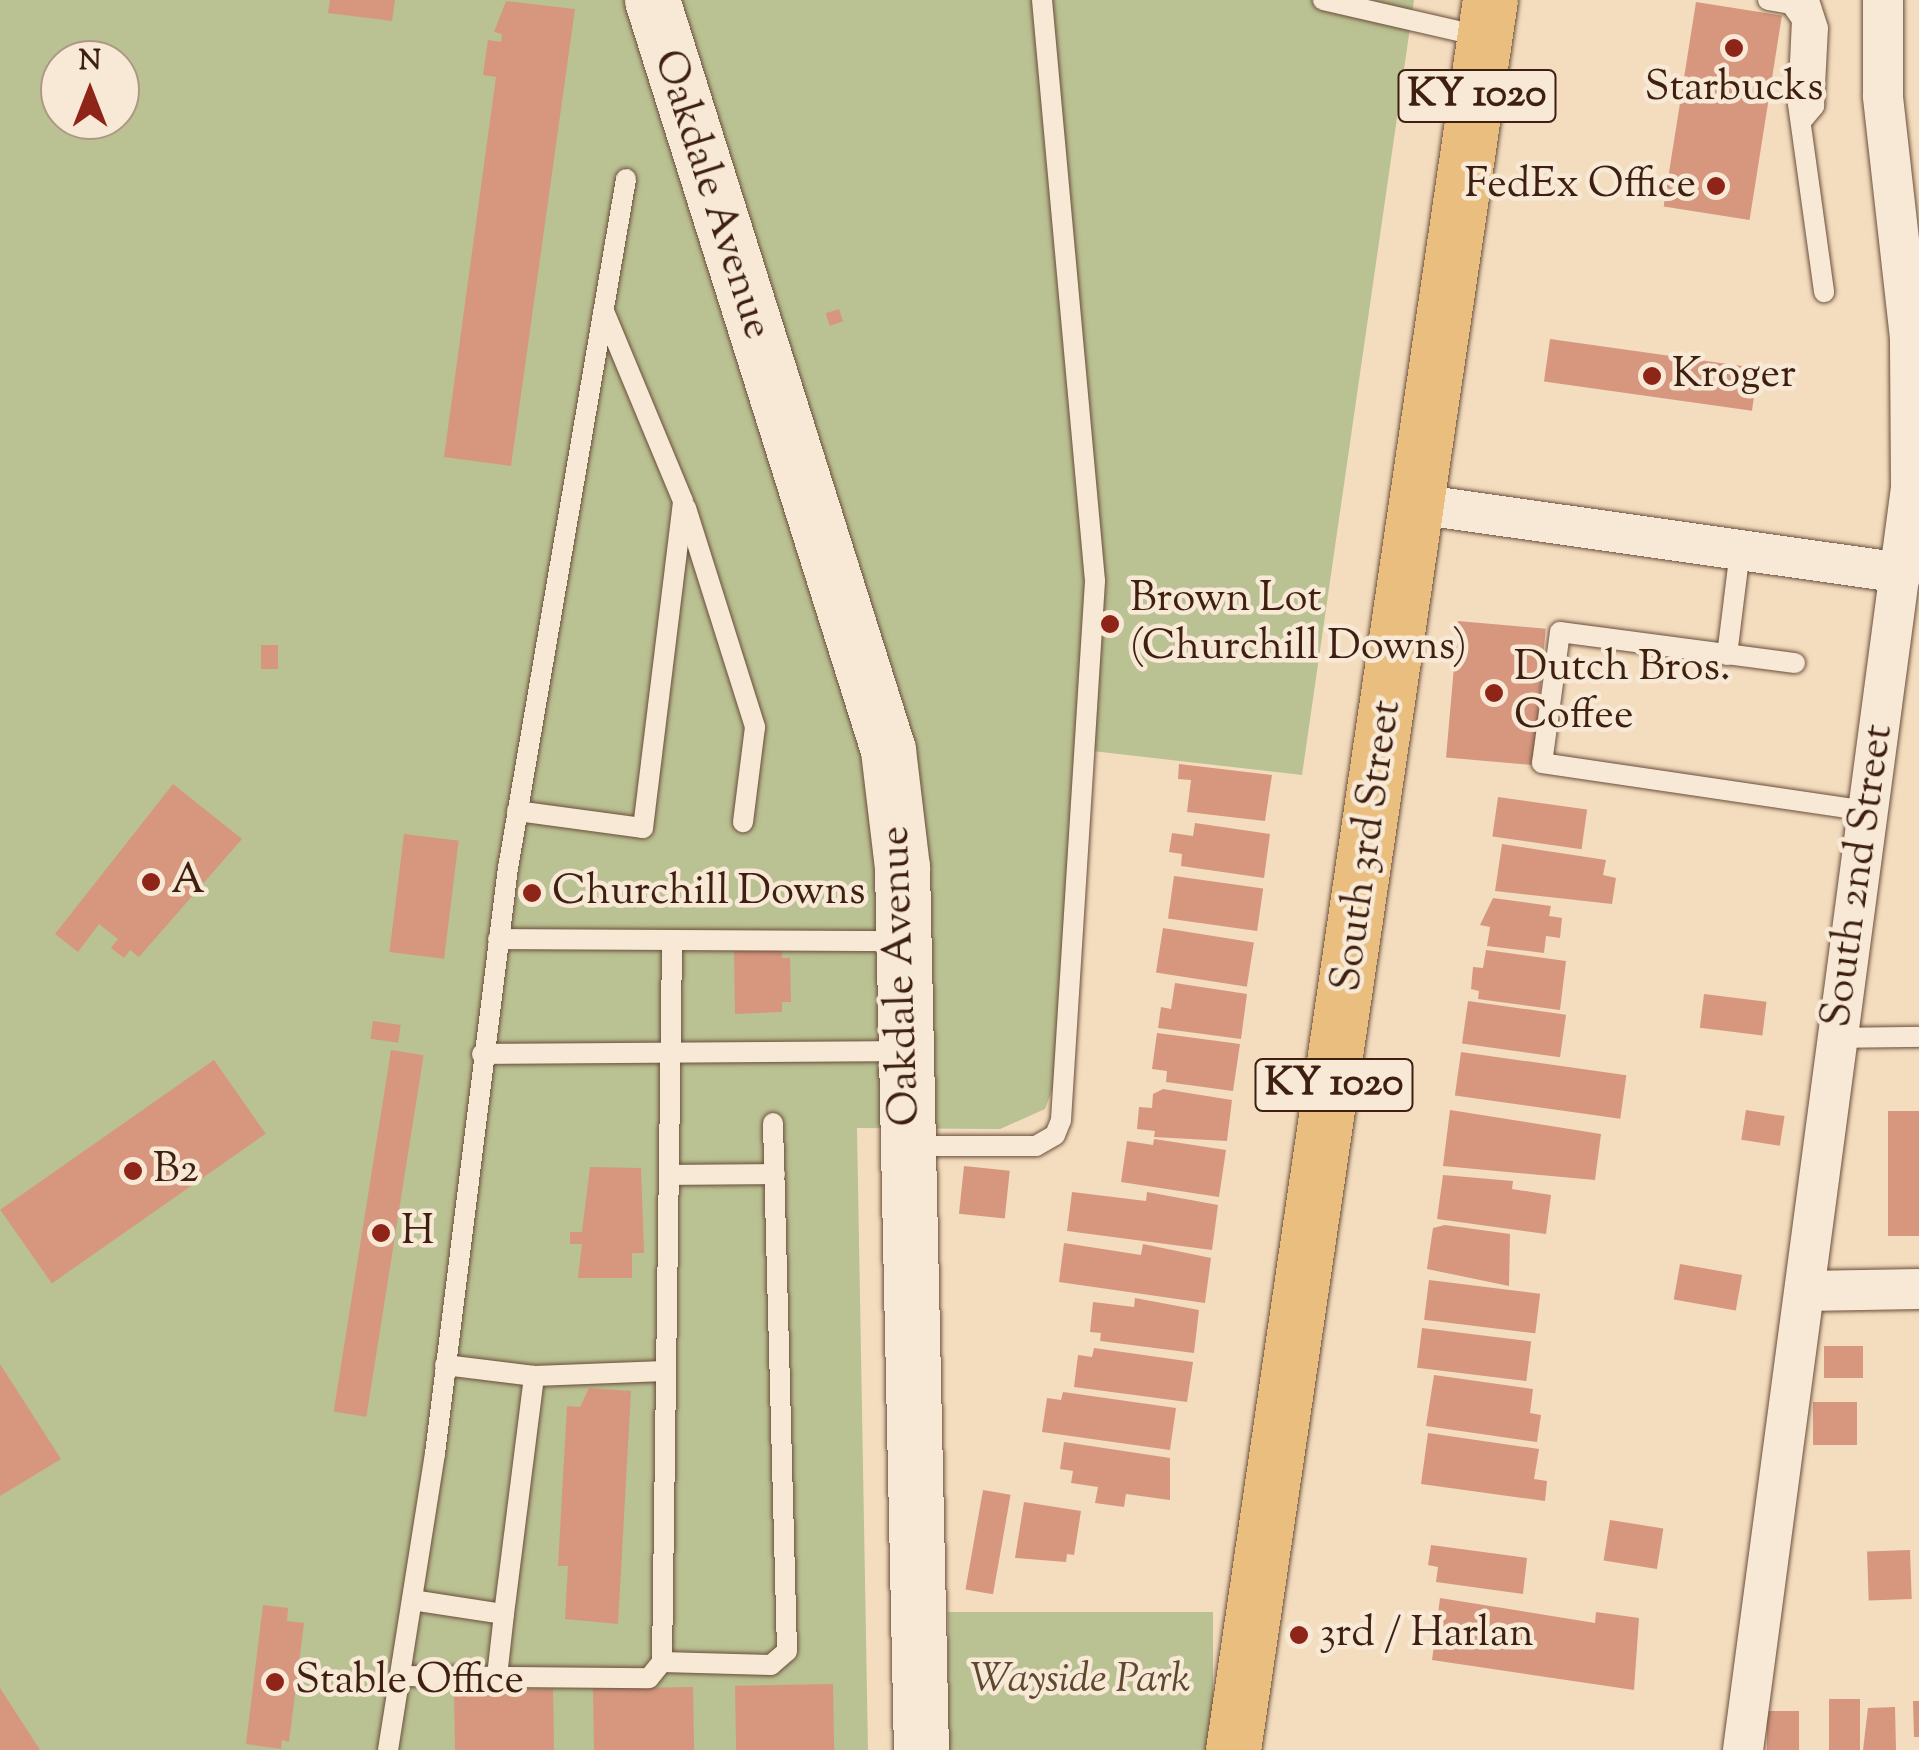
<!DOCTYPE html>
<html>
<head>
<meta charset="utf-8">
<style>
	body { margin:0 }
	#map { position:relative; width:1919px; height:1750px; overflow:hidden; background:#f3ddbe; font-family:"Sorts Mill Goudy",serif }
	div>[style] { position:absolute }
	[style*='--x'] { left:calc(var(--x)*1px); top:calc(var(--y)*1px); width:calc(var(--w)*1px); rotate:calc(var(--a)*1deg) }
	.green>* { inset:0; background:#bac192; transform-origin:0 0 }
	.building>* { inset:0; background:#d6977e; transform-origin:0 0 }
	.roads { filter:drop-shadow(0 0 2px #6b4e3c) drop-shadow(0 0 2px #6b4e3c) }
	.lane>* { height:20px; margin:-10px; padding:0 10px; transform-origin:10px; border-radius:10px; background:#f7e9d5 }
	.street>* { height:40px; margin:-20px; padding:0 20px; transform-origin:20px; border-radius:20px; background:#f7e9d5 }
	.secondary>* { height:55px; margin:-27.5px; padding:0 27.5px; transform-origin:27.5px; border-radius:27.5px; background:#f7e9d5 }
	.primary>* { height:55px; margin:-27.5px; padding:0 27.5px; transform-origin:27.5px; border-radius:27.5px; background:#eabe7f }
	.dots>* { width:28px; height:28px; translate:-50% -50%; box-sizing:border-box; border:5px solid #f7e9d5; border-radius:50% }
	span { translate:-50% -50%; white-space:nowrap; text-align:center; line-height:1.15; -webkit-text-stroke:9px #f7e9d5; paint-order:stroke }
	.shield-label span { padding:2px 8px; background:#f7e9d5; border:2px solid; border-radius:8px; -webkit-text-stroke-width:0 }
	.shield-label { font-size:40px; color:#3e1f10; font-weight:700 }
	.poi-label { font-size:42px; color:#3e1f10 }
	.right { translate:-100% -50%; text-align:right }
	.left { translate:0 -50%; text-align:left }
	.street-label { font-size:42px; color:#3e1f10 }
	.park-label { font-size:42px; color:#5d4830; font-style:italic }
	.north { position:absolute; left:40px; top:40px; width:100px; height:100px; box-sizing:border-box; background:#f7e9d5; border:2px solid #ad9886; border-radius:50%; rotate:0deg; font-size:28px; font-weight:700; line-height:40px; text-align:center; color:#3e1f10 }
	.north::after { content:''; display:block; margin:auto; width:35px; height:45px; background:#8f2418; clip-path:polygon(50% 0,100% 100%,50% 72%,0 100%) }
</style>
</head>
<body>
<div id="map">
	<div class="green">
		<i style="clip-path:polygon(evenodd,0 0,1414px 0,1302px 775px,1075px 749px,1053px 1088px,1045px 1109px,1000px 1129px,857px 1128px,868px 1750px,0 1750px,0 0,60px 60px,120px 60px,120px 120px,60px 120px,60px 60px)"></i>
		<i style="left:948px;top:1612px;width:265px;height:138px"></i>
	</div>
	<div class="building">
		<i style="clip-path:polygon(330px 0,395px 0,392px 21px,328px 13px)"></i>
		<i style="clip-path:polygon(506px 1px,575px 9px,511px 466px,444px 457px,496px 77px,483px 75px,488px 40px,501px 42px,502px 34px,494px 32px)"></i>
		<i style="left:1696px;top:2px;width:87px;height:207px;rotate:9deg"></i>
		<i style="left:839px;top:309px;width:13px;height:14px;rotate:72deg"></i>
		<i style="left:1550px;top:339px;width:210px;height:43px;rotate:8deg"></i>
		<i style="left:1458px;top:621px;width:88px;height:137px;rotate:5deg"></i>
		<i style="left:261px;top:645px;width:17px;height:24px"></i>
		<i style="clip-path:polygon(1179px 764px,1272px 775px,1265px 821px,1187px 812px,1191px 780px,1178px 779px)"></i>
		<i style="clip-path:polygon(173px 784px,242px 839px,139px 957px,130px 950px,124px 958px,111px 948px,118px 939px,99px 924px,78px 952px,55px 934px)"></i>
		<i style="left:1498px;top:797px;width:90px;height:40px;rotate:8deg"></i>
		<i style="clip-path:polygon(1195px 823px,1270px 834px,1264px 878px,1181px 866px,1182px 854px,1169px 852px,1172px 833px,1193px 836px)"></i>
		<i style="left:404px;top:834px;width:55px;height:119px;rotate:7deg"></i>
		<i style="clip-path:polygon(1502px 844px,1606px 860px,1603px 875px,1616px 878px,1612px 904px,1495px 891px)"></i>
		<i style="left:1174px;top:876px;width:90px;height:43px;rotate:8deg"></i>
		<i style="clip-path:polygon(1493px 898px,1551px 906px,1549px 916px,1562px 918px,1560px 938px,1546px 936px,1544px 953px,1487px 946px,1490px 927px,1480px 925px)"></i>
		<i style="left:1163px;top:928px;width:92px;height:45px;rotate:9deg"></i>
		<i style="clip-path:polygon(782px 948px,782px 958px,790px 958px,791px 1002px,782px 1002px,782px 1012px,735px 1014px,734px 949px)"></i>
		<i style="clip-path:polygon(1486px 950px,1566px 961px,1560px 1010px,1478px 999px,1479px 991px,1471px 989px,1473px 967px,1483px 968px)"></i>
		<i style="clip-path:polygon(1175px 983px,1247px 994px,1241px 1039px,1158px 1028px,1161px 1007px,1171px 1009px)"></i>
		<i style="left:1704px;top:994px;width:63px;height:34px;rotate:7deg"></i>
		<i style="left:1468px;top:1001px;width:99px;height:43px;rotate:8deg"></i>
		<i style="left:373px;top:1021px;width:28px;height:18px;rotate:8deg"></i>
		<i style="clip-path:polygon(1157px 1033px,1240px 1044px,1233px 1091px,1166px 1082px,1167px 1071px,1152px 1069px)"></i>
		<i style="left:391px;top:1050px;width:33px;height:366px;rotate:9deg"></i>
		<i style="left:1461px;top:1052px;width:167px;height:44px;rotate:8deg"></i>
		<i style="left:214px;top:1060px;width:90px;height:261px;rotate:55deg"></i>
		<i style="clip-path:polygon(1163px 1089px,1232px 1100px,1227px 1141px,1154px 1137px,1155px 1131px,1137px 1129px,1139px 1107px,1152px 1108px,1153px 1094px)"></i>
		<i style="clip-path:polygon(1450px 1110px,1601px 1134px,1595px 1180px,1443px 1166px)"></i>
		<i style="left:1746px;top:1110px;width:39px;height:30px;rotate:9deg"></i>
		<i style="left:1919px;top:1111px;width:125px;height:31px;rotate:90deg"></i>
		<i style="clip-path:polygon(1154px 1139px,1226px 1150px,1219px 1197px,1121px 1182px,1127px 1141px,1153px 1145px)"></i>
		<i style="left:964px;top:1166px;width:46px;height:48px;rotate:6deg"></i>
		<i style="clip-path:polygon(590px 1167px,641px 1168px,644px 1253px,632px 1253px,632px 1278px,578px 1278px,582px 1244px,570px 1244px,570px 1232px,582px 1232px)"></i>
		<i style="clip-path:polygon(1443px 1175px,1513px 1181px,1512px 1189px,1551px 1195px,1546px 1234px,1437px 1219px)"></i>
		<i style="clip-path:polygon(1072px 1192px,1146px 1201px,1147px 1192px,1218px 1205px,1212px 1250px,1067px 1231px)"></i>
		<i style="clip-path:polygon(1445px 1225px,1510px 1234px,1509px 1286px,1427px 1269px,1433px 1228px)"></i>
		<i style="clip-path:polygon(1064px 1243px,1141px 1255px,1143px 1244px,1211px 1258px,1205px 1303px,1059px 1282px)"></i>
		<i style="left:1680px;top:1264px;width:63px;height:36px;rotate:10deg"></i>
		<i style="left:1429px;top:1280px;width:112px;height:40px;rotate:7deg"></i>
		<i style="clip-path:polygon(1135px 1298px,1199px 1310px,1194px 1353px,1100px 1341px,1101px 1333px,1090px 1332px,1093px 1302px,1134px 1307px)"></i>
		<i style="left:1422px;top:1328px;width:110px;height:40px;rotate:7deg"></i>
		<i style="left:1824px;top:1346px;width:39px;height:32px"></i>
		<i style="clip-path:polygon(1094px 1348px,1193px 1362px,1187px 1402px,1074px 1387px,1078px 1355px,1092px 1357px)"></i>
		<i style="clip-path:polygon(0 1364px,61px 1459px,0 1496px)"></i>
		<i style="clip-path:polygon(1434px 1375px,1533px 1389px,1530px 1413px,1541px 1415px,1537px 1442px,1426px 1426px)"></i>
		<i style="clip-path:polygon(589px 1388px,631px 1391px,618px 1624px,565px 1619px,568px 1566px,558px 1566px,567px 1406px,580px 1407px)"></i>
		<i style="clip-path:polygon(1063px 1392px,1176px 1408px,1170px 1450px,1042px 1432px,1047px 1398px,1061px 1400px)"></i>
		<i style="left:1857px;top:1402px;width:43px;height:44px;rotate:90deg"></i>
		<i style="clip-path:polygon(1428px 1433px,1539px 1449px,1534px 1479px,1547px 1481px,1545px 1501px,1421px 1484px)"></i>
		<i style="clip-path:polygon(1064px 1442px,1170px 1458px,1170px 1500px,1126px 1494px,1124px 1507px,1095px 1503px,1098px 1487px,1071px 1483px,1073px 1471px,1060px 1469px)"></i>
		<i style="left:983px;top:1490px;width:28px;height:101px;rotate:10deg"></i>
		<i style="clip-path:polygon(1024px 1502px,1081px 1511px,1074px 1555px,1067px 1554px,1066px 1562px,1015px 1558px)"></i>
		<i style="left:1610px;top:1520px;width:54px;height:41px;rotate:9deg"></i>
		<i style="clip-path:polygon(1431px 1545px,1527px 1558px,1523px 1594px,1436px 1582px,1438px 1567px,1428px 1565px)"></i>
		<i style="left:1910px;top:1550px;width:49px;height:43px;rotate:88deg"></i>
		<i style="clip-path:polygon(1440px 1598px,1595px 1623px,1596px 1612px,1639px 1618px,1634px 1690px,1432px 1660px)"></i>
		<i style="clip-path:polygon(263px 1605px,288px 1608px,287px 1621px,304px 1623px,289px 1742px,282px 1740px,281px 1749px,246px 1744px)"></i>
		<i style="left:833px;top:1684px;width:66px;height:98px;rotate:89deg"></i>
		<i style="left:693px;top:1687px;width:63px;height:100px;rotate:89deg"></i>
		<i style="clip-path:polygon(0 1688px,40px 1750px,0 1750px)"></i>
		<i style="left:553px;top:1689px;width:61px;height:99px;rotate:89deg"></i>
		<i style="left:1829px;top:1699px;width:31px;height:51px"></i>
		<i style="clip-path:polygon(1913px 1701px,1919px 1701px,1919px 1737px,1914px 1737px)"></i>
		<i style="clip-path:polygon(1895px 1707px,1896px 1750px,1863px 1750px,1868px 1708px)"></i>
		<i style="left:1799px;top:1711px;width:39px;height:32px;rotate:90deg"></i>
	</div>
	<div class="roads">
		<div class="lane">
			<i style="--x:1323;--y:0;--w:161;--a:12.9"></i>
			<i style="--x:1768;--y:0;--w:23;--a:10"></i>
			<i style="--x:1791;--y:4;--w:19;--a:55"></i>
			<i style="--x:1802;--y:20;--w:84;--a:92.7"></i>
			<i style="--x:1798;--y:104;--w:190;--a:82.1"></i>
			<i style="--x:1804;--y:118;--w:16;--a:-50"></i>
			<i style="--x:1814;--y:106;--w:78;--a:-87.1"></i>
			<i style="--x:1818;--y:28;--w:29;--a:-108"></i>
			<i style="--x:686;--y:508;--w:230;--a:72.5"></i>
			<i style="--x:755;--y:727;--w:96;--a:97.2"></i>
			<i style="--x:1727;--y:655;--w:106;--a:-82.9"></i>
			<i style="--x:1795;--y:663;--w:237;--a:-172.5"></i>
			<i style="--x:1560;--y:632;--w:132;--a:97.8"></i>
			<i style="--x:1542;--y:763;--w:330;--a:8.4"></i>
			<i style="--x:517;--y:811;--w:127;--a:7.7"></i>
			<i style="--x:643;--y:828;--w:329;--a:-83"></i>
			<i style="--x:683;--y:501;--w:206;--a:-112.6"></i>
			<i style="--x:498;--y:939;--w:404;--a:0.3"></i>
			<i style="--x:1836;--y:1038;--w:83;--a:-0.7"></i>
			<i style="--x:482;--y:1054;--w:423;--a:-0.4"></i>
			<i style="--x:910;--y:1146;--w:126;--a:0"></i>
			<i style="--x:1036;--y:1146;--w:22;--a:-30"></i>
			<i style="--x:1055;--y:1135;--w:16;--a:-68"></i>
			<i style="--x:1061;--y:1120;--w:540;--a:-86.39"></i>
			<i style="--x:1095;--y:581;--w:583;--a:-95.21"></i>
			<i style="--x:669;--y:1175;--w:106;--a:-0.5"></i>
			<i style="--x:445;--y:1365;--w:90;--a:7"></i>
			<i style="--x:534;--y:1376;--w:131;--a:-2.2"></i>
			<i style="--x:412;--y:1600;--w:93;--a:8.7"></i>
			<i style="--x:504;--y:1614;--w:62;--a:96.4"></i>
			<i style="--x:504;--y:1614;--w:240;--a:-82.8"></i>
			<i style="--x:662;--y:1662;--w:109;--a:1.6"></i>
			<i style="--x:771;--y:1665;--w:21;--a:-41"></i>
			<i style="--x:787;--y:1651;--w:528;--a:-91.52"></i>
			<i style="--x:400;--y:1676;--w:249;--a:0.5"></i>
			<i style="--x:649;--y:1678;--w:21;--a:-51"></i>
			<i style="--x:662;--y:1662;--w:719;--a:-89.2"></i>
			<i style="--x:388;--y:1750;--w:300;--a:-81"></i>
			<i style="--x:435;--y:1454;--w:591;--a:-82.9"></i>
			<i style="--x:508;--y:868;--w:699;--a:-80.28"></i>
		</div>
		<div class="street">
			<i style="--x:1417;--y:504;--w:490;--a:8.1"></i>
			<i style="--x:1806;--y:1291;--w:113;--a:-1"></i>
			<i style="--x:1743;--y:1750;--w:1274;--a:-82.42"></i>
			<i style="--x:1911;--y:487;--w:149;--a:-90.4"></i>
			<i style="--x:1910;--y:338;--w:244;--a:-96.4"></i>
			<i style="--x:1883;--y:96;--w:96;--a:-90"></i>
		</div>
		<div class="secondary">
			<i style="--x:652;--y:0;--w:786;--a:72.53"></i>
			<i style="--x:888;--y:750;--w:118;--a:83.2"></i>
			<i style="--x:902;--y:867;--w:883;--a:88.77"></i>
		</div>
		<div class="primary">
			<i style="--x:1233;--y:1750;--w:1769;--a:-81.65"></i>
		</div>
	</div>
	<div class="dots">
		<i style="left:1734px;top:48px;background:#8f2418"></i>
		<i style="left:1716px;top:186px;background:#8f2418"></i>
		<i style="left:1652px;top:376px;background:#8f2418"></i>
		<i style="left:1110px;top:624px;background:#8f2418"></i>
		<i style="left:1494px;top:693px;background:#8f2418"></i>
		<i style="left:151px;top:882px;background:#8f2418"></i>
		<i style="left:532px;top:893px;background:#8f2418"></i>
		<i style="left:133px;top:1171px;background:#8f2418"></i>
		<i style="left:381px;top:1233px;background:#8f2418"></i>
		<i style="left:1299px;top:1635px;background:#8f2418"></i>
		<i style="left:275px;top:1682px;background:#8f2418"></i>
	</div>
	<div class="shield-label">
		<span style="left:1477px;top:96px">KY 1020</span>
		<span style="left:1334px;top:1085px">KY 1020</span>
	</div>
	<div class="poi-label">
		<span style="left:1734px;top:89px">Starbucks</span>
		<span class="right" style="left:1696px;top:186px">FedEx Office</span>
		<span class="left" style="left:1672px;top:376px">Kroger</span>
		<span class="left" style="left:1130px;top:624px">Brown Lot<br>(Churchill Downs)</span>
		<span class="left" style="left:1514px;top:693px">Dutch Bros.<br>Coffee</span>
		<span class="left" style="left:171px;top:882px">A</span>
		<span class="left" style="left:552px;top:893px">Churchill Downs</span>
		<span class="left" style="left:153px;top:1171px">B2</span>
		<span class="left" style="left:401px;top:1233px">H</span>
		<span class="left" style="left:1319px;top:1635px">3rd / Harlan</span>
		<span class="left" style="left:295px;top:1682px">Stable Office</span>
	</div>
	<div class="street-label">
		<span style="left:711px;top:195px;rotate:72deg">Oakdale Avenue</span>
		<span style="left:1368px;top:846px;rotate:-82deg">South 3rd Street</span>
		<span style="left:1859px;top:876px;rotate:-82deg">South 2nd Street</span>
		<span style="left:902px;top:976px;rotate:-92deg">Oakdale Avenue</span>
	</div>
	<div class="park-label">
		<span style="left:1080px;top:1681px">Wayside Park</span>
	</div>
	<div class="north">N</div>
</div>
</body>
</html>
